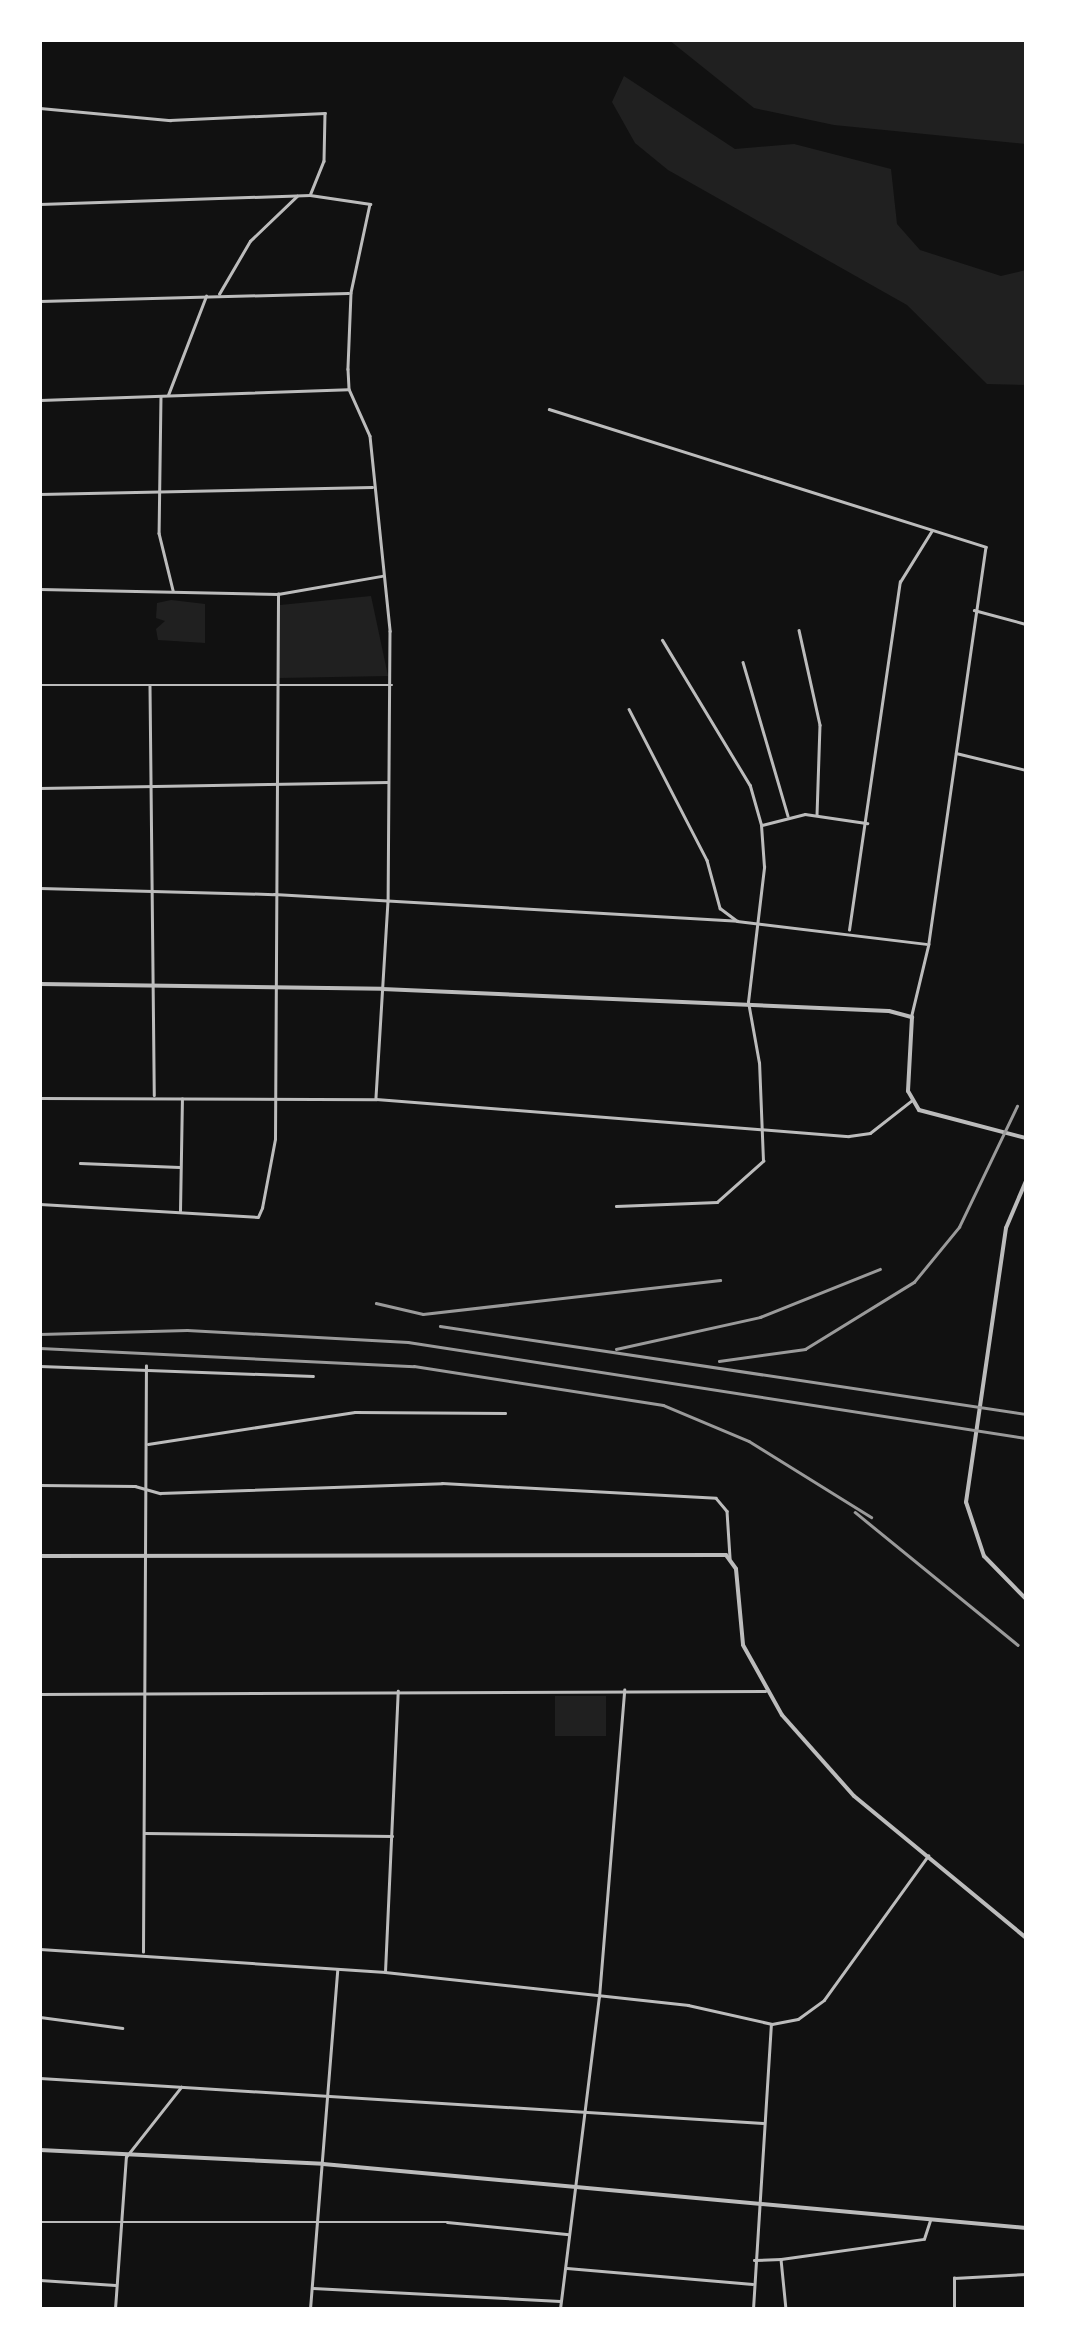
<!DOCTYPE html>
<html>
<head>
<meta charset="utf-8">
<style>
	body { margin:0 }
	#map { position:relative; width:1066px; height:2349px; overflow:hidden; background:#111; font-family:"DM Sans",sans-serif }
	div>[style] { position:absolute }
	[style*='--x'] { left:calc(var(--x)*1px); top:calc(var(--y)*1px); width:calc(var(--w)*1px); rotate:calc(var(--a)*1deg) }
	.green>* { inset:0; background:#202020; transform-origin:0 0 }
	.minor>* { height:2.5px; margin:-1.25px; padding:0 1.25px; transform-origin:1.25px; border-radius:1.25px; background:#bcbcbc }
	.tertiary>* { height:4px; margin:-2px; padding:0 2px; transform-origin:2px; border-radius:2px; background:#bcbcbc }
	.rail>* { height:2.5px; margin:-1.25px; padding:0 1.25px; transform-origin:1.25px; border-radius:1.25px; background:#9a9a9a }
	span { translate:-50% -50%; white-space:nowrap; text-align:center; line-height:1.15; -webkit-text-stroke:9px #fff; paint-order:stroke }
	.frame { position:absolute; inset:0; border:42px solid #fff; pointer-events:none }
</style>
</head>
<body>
<div id="map">
	<div class="green">
		<i style="clip-path:polygon(669px 40px,1026px 40px,1026px 144px,834px 125px,754px 108px)"></i>
		<i style="clip-path:polygon(624px 76px,735px 149px,794px 144px,891px 169px,897px 224px,920px 250px,1001px 276px,1026px 270px,1026px 385px,987px 384px,907px 305px,668px 170px,635px 143px,612px 102px)"></i>
		<i style="clip-path:polygon(371px 596px,388px 676px,279px 678px,280px 605px)"></i>
		<i style="clip-path:polygon(171px 600px,205px 604px,205px 643px,158px 640px,156px 629px,165px 621px,156px 618px,157px 603px)"></i>
		<i style="left:555px;top:1696px;width:51px;height:40px"></i>
	</div>
	<div class="minor">
		<i style="--x:40;--y:108;--w:131;--a:5.3"></i>
		<i style="--x:170;--y:120;--w:155;--a:-2.6"></i>
		<i style="--x:325;--y:113;--w:48;--a:91.2"></i>
		<i style="--x:324;--y:161;--w:35;--a:112"></i>
		<i style="--x:40;--y:204;--w:270;--a:-1.9"></i>
		<i style="--x:310;--y:195;--w:61;--a:8.5"></i>
		<i style="--x:370;--y:204;--w:91;--a:102.1"></i>
		<i style="--x:351;--y:293;--w:76;--a:92.3"></i>
		<i style="--x:348;--y:369;--w:20;--a:87"></i>
		<i style="--x:349;--y:389;--w:51;--a:65.9"></i>
		<i style="--x:370;--y:436;--w:196;--a:84.1"></i>
		<i style="--x:390;--y:631;--w:270;--a:90.4"></i>
		<i style="--x:388;--y:901;--w:198;--a:93.5"></i>
		<i style="--x:219;--y:294;--w:61;--a:-59.7"></i>
		<i style="--x:250;--y:241;--w:65;--a:-43.8"></i>
		<i style="--x:40;--y:301;--w:308;--a:-1.5"></i>
		<i style="--x:168;--y:395;--w:106;--a:-69"></i>
		<i style="--x:161;--y:396;--w:137;--a:90.8"></i>
		<i style="--x:159;--y:533;--w:59;--a:76.2"></i>
		<i style="--x:40;--y:400;--w:308;--a:-2"></i>
		<i style="--x:549;--y:409;--w:458;--a:17.5"></i>
		<i style="--x:986;--y:547;--w:401;--a:98.2"></i>
		<i style="--x:929;--y:944;--w:73;--a:103.5"></i>
		<i style="--x:40;--y:494;--w:332;--a:-1.2"></i>
		<i style="--x:40;--y:589;--w:238;--a:1.2"></i>
		<i style="--x:278;--y:594;--w:105;--a:-9.9"></i>
		<i style="--x:974;--y:610;--w:54;--a:15.1"></i>
		<i style="--x:799;--y:630;--w:97;--a:77.5"></i>
		<i style="--x:820;--y:725;--w:90;--a:91.9"></i>
		<i style="--x:743;--y:662;--w:160;--a:73.7"></i>
		<i style="--x:40;--y:685;--w:352;--a:0"></i>
		<i style="--x:150;--y:686;--w:409;--a:89.4"></i>
		<i style="--x:629;--y:709;--w:170;--a:62.7"></i>
		<i style="--x:707;--y:860;--w:50;--a:74.8"></i>
		<i style="--x:720;--y:908;--w:20;--a:37"></i>
		<i style="--x:956;--y:753;--w:72;--a:13.7"></i>
		<i style="--x:40;--y:788;--w:348;--a:-1"></i>
		<i style="--x:762;--y:825;--w:44;--a:-14.3"></i>
		<i style="--x:805;--y:814;--w:63;--a:8.3"></i>
		<i style="--x:40;--y:888;--w:234;--a:1.5"></i>
		<i style="--x:274;--y:894;--w:464;--a:3.3"></i>
		<i style="--x:737;--y:921;--w:190;--a:6.9"></i>
		<i style="--x:849;--y:930;--w:352;--a:-81.7"></i>
		<i style="--x:900;--y:582;--w:59;--a:-58.2"></i>
		<i style="--x:40;--y:1098;--w:336;--a:0.2"></i>
		<i style="--x:376;--y:1099;--w:474;--a:4.5"></i>
		<i style="--x:849;--y:1136;--w:21;--a:-8"></i>
		<i style="--x:870;--y:1133;--w:52;--a:-38"></i>
		<i style="--x:80;--y:1163;--w:99;--a:2.3"></i>
		<i style="--x:40;--y:1204;--w:218;--a:3.4"></i>
		<i style="--x:258;--y:1217;--w:10;--a:-66"></i>
		<i style="--x:262;--y:1208;--w:70;--a:-79.3"></i>
		<i style="--x:275;--y:1139;--w:545;--a:-89.68"></i>
		<i style="--x:616;--y:1206;--w:101;--a:-2.3"></i>
		<i style="--x:717;--y:1202;--w:62;--a:-41.7"></i>
		<i style="--x:763;--y:1161;--w:98;--a:-92.3"></i>
		<i style="--x:759;--y:1063;--w:62;--a:-100.2"></i>
		<i style="--x:748;--y:1002;--w:136;--a:-83.2"></i>
		<i style="--x:764;--y:867;--w:42;--a:-94.1"></i>
		<i style="--x:761;--y:825;--w:41;--a:-105.8"></i>
		<i style="--x:750;--y:786;--w:170;--a:-121.1"></i>
		<i style="--x:180;--y:1211;--w:112;--a:-89"></i>
		<i style="--x:40;--y:1366;--w:273;--a:2.1"></i>
		<i style="--x:148;--y:1444;--w:209;--a:-8.8"></i>
		<i style="--x:355;--y:1412;--w:150;--a:0.4"></i>
		<i style="--x:40;--y:1485;--w:95;--a:0.6"></i>
		<i style="--x:135;--y:1486;--w:26;--a:16"></i>
		<i style="--x:160;--y:1493;--w:282;--a:-2"></i>
		<i style="--x:442;--y:1483;--w:274;--a:3.1"></i>
		<i style="--x:716;--y:1498;--w:17;--a:50"></i>
		<i style="--x:727;--y:1511;--w:47;--a:86.3"></i>
		<i style="--x:40;--y:1694;--w:725;--a:-0.24"></i>
		<i style="--x:145;--y:1833;--w:247;--a:0.7"></i>
		<i style="--x:40;--y:1949;--w:346;--a:3.8"></i>
		<i style="--x:385;--y:1972;--w:305;--a:6.2"></i>
		<i style="--x:688;--y:2005;--w:86;--a:12.7"></i>
		<i style="--x:772;--y:2024;--w:26;--a:-11"></i>
		<i style="--x:798;--y:2019;--w:32;--a:-36"></i>
		<i style="--x:824;--y:2000;--w:178;--a:-54.2"></i>
		<i style="--x:143;--y:1952;--w:586;--a:-89.71"></i>
		<i style="--x:385;--y:1972;--w:281;--a:-87.4"></i>
		<i style="--x:40;--y:2017;--w:83;--a:7.6"></i>
		<i style="--x:40;--y:2078;--w:724;--a:3.56"></i>
		<i style="--x:40;--y:2222;--w:407;--a:0"></i>
		<i style="--x:447;--y:2222;--w:122;--a:5.7"></i>
		<i style="--x:781;--y:2259;--w:144;--a:-8"></i>
		<i style="--x:924;--y:2239;--w:19;--a:-72"></i>
		<i style="--x:754;--y:2260;--w:27;--a:-2"></i>
		<i style="--x:781;--y:2259;--w:50;--a:84.3"></i>
		<i style="--x:567;--y:2268;--w:186;--a:4.9"></i>
		<i style="--x:40;--y:2280;--w:75;--a:3.8"></i>
		<i style="--x:313;--y:2288;--w:247;--a:3"></i>
		<i style="--x:115;--y:2309;--w:152;--a:-85.9"></i>
		<i style="--x:126;--y:2157;--w:89;--a:-51.8"></i>
		<i style="--x:310;--y:2309;--w:340;--a:-85.4"></i>
		<i style="--x:560;--y:2309;--w:314;--a:-82.9"></i>
		<i style="--x:599;--y:1997;--w:308;--a:-85.3"></i>
		<i style="--x:753;--y:2309;--w:284;--a:-86.4"></i>
		<i style="--x:954;--y:2309;--w:31;--a:-90"></i>
		<i style="--x:954;--y:2278;--w:72;--a:-3.2"></i>
	</div>
	<div class="tertiary">
		<i style="--x:40;--y:984;--w:342;--a:0.8"></i>
		<i style="--x:382;--y:989;--w:507;--a:2.48"></i>
		<i style="--x:889;--y:1011;--w:24;--a:15"></i>
		<i style="--x:912;--y:1017;--w:74;--a:93.1"></i>
		<i style="--x:908;--y:1091;--w:22;--a:60"></i>
		<i style="--x:919;--y:1110;--w:111;--a:14.7"></i>
		<i style="--x:1026;--y:1181;--w:51;--a:113.1"></i>
		<i style="--x:1006;--y:1228;--w:277;--a:98.3"></i>
		<i style="--x:966;--y:1502;--w:57;--a:71.6"></i>
		<i style="--x:984;--y:1556;--w:60;--a:45.7"></i>
		<i style="--x:40;--y:1556;--w:686;--a:-0.08"></i>
		<i style="--x:726;--y:1555;--w:17;--a:54"></i>
		<i style="--x:736;--y:1569;--w:76;--a:84.7"></i>
		<i style="--x:743;--y:1645;--w:80;--a:60.9"></i>
		<i style="--x:782;--y:1715;--w:108;--a:48.4"></i>
		<i style="--x:854;--y:1796;--w:223;--a:39.5"></i>
		<i style="--x:40;--y:2150;--w:283;--a:2.8"></i>
		<i style="--x:323;--y:2164;--w:706;--a:5.2"></i>
	</div>
	<div class="rail">
		<i style="--x:376;--y:1303;--w:48;--a:13.2"></i>
		<i style="--x:423;--y:1314;--w:299;--a:-6.5"></i>
		<i style="--x:440;--y:1326;--w:593;--a:8.54"></i>
		<i style="--x:40;--y:1334;--w:147;--a:-1.6"></i>
		<i style="--x:187;--y:1330;--w:221;--a:3.1"></i>
		<i style="--x:408;--y:1342;--w:625;--a:8.83"></i>
		<i style="--x:40;--y:1348;--w:374;--a:2.8"></i>
		<i style="--x:414;--y:1366;--w:252;--a:8.9"></i>
		<i style="--x:663;--y:1405;--w:93;--a:22.7"></i>
		<i style="--x:749;--y:1441;--w:144;--a:31.9"></i>
		<i style="--x:616;--y:1349;--w:148;--a:-12.5"></i>
		<i style="--x:760;--y:1317;--w:129;--a:-21.8"></i>
		<i style="--x:719;--y:1361;--w:87;--a:-7.9"></i>
		<i style="--x:805;--y:1349;--w:128;--a:-31.6"></i>
		<i style="--x:914;--y:1282;--w:71;--a:-50.7"></i>
		<i style="--x:959;--y:1227;--w:134;--a:-64.4"></i>
		<i style="--x:855;--y:1512;--w:210;--a:39.2"></i>
	</div>
	<div class="frame"></div>
</div>
</body>
</html>
